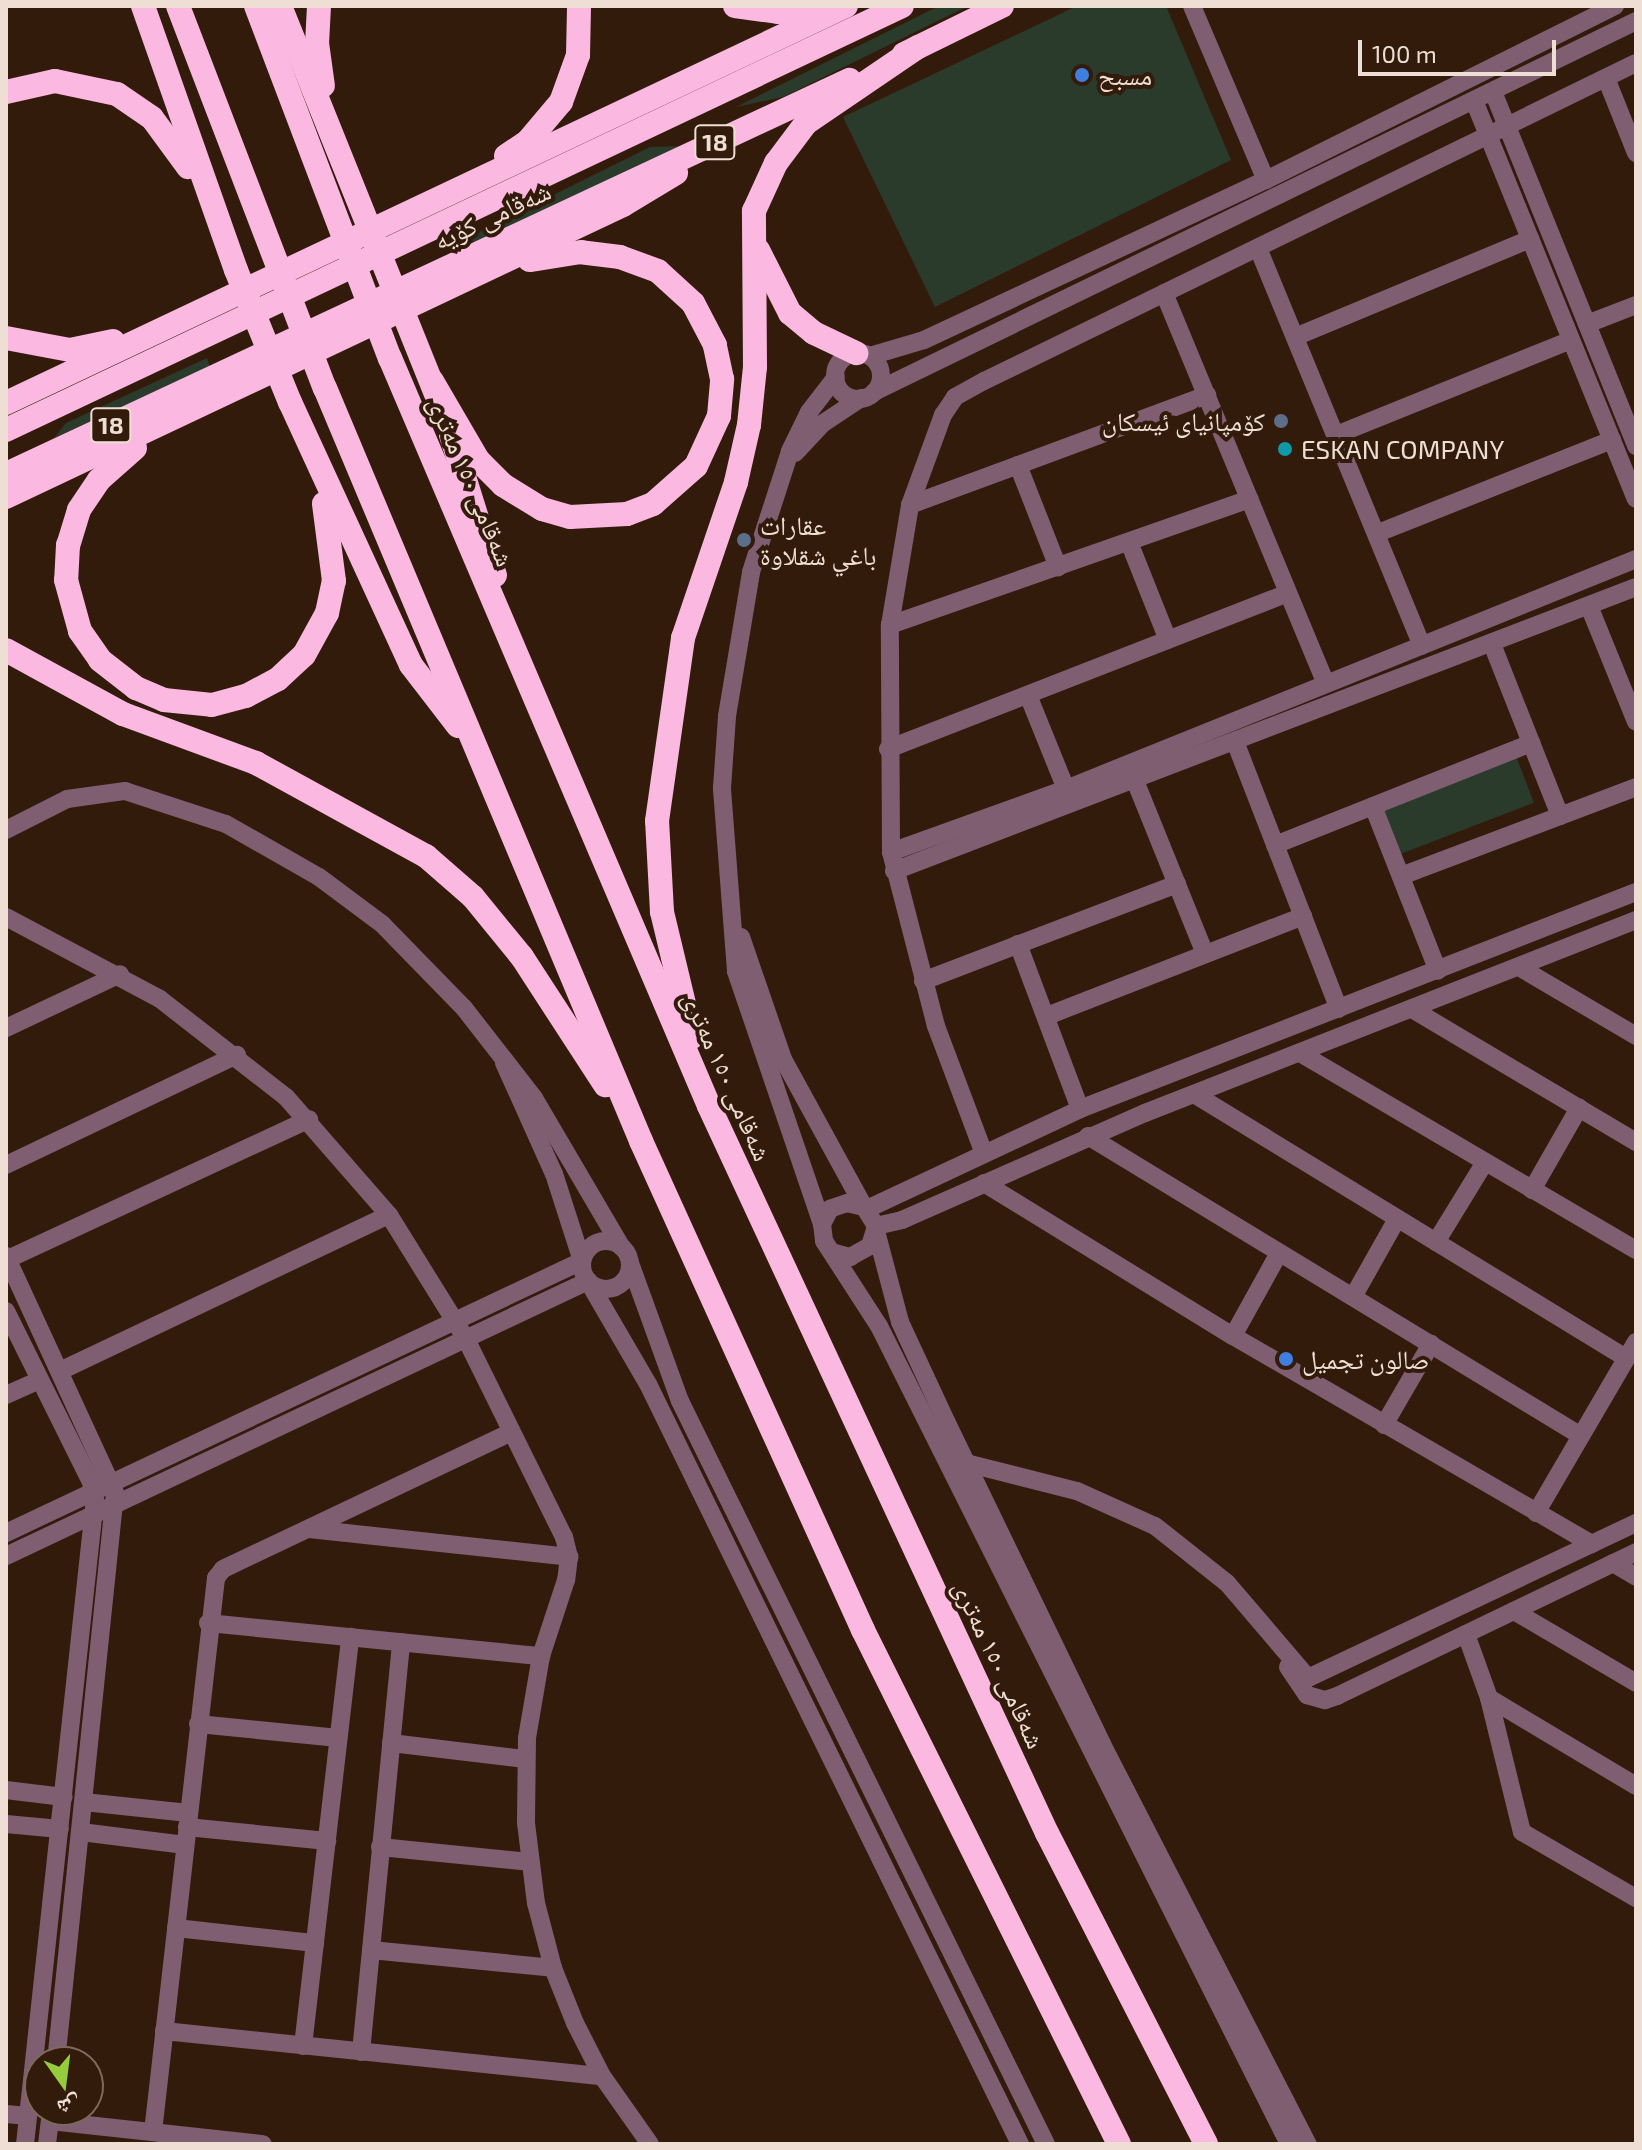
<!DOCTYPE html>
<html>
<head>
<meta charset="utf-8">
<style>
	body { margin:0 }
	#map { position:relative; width:1642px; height:2150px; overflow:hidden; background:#331b0b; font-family:"Exo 2","Noto Naskh Arabic",sans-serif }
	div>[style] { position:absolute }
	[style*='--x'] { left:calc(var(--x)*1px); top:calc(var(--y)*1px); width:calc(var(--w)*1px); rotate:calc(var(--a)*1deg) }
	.green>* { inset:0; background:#2b3b2b; transform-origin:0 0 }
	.minor>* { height:18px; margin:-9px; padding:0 9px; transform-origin:9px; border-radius:9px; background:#7f5e72 }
	.minor>.ring { margin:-9px; padding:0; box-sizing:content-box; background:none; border:18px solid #7f5e72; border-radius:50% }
	.highway>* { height:24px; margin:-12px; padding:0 12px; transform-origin:12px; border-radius:12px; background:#fbb8e1 }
	.dots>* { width:22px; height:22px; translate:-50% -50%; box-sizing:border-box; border:4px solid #331b0b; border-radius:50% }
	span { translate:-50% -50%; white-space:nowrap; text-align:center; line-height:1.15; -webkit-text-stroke:8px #331b0b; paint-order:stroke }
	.shield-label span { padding:2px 6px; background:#331b0b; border:2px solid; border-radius:6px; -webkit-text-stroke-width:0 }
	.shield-label { font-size:24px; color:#efded4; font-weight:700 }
	.poi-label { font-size:26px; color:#efded4 }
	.left { translate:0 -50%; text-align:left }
	.right { translate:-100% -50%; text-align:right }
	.street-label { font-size:26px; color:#efded4 }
	.frame { position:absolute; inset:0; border:8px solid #efded4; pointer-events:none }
	.north { position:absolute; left:24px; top:2046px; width:80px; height:80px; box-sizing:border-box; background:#331b0b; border:2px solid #7e695b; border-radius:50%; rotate:166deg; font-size:22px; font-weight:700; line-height:32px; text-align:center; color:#efded4 }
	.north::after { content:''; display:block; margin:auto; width:28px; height:36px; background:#94cc3c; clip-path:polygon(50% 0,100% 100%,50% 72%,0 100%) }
	.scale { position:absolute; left:1358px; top:40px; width:198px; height:36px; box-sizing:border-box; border:4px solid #efded4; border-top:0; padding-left:10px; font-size:24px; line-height:28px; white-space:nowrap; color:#efded4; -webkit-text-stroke:6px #331b0b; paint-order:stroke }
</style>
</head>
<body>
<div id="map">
	<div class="green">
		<i style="clip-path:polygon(939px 6px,968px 6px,783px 97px,736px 107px)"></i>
		<i style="clip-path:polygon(1077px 6px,1166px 6px,1231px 160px,935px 307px,843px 117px)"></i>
		<i style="clip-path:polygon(682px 146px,474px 244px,471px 236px,650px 147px)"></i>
		<i style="clip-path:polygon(207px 358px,210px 367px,54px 438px,66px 423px)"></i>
		<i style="left:1516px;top:756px;width:50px;height:143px;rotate:69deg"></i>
	</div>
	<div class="minor">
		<i style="--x:1192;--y:6;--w:189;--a:67"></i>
		<i style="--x:1606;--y:78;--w:81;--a:68.2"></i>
		<i style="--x:1494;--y:94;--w:380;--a:68"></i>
		<i style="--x:1475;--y:103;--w:427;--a:67.9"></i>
		<i style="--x:1258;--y:248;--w:430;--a:67.6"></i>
		<i style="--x:1164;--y:293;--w:423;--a:67.5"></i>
		<i style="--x:1587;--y:324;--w:53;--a:-21.2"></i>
		<i style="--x:1295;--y:337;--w:255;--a:-22.6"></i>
		<i class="ring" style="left:835px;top:353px;width:28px;height:28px"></i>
		<i style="--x:870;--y:356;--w:56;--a:-16.5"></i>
		<i style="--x:924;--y:340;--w:378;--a:-25.1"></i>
		<i style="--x:1266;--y:180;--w:390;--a:-26.5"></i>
		<i style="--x:874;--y:392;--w:848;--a:-25.96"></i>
		<i style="--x:1336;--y:435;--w:253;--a:-22"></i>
		<i style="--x:795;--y:453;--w:40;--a:-47"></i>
		<i style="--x:822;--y:424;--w:47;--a:-33.7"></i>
		<i style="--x:1018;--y:465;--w:110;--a:68.6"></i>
		<i style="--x:910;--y:505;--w:317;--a:-20.3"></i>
		<i style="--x:1378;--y:533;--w:252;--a:-21.7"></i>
		<i style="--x:1129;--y:542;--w:105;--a:68.3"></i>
		<i style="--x:1589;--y:606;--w:125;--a:67.9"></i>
		<i style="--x:890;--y:625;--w:381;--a:-19.3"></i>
		<i style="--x:1492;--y:644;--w:185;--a:68.4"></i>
		<i style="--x:1028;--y:695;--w:101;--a:68"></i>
		<i style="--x:1236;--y:744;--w:284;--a:68.8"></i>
		<i style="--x:888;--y:749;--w:429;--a:-21.3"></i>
		<i style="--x:1136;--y:783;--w:184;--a:68"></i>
		<i style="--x:1373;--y:806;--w:177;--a:68.5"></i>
		<i style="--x:6;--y:830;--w:68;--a:-26.9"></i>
		<i style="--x:67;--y:799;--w:59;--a:-7.9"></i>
		<i style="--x:125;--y:791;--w:106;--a:18.1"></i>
		<i style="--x:226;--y:824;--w:107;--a:29.7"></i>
		<i style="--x:319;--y:877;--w:79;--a:36.7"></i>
		<i style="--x:382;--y:924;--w:117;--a:45.7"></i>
		<i style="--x:464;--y:1008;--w:114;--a:52.1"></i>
		<i style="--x:534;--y:1098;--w:172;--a:59.6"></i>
		<i style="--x:1275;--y:845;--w:276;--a:-21.7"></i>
		<i style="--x:891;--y:852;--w:186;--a:-19.8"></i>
		<i style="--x:1066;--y:789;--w:615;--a:-21.97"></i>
		<i style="--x:894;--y:871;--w:794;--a:-20.94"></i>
		<i style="--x:1401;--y:876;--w:251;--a:-20.7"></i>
		<i style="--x:6;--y:917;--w:174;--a:28"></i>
		<i style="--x:160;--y:999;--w:160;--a:37.9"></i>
		<i style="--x:286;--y:1097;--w:157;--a:48.9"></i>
		<i style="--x:389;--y:1215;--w:146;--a:58.2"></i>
		<i style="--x:466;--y:1339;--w:221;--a:63.7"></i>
		<i style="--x:564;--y:1537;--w:21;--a:76"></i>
		<i style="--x:569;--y:1557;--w:23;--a:97"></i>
		<i style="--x:566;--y:1580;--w:80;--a:108.2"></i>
		<i style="--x:541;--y:1656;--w:83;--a:99.7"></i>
		<i style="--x:527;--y:1738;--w:85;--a:90.7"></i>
		<i style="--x:526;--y:1823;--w:81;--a:82.9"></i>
		<i style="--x:536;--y:1903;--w:67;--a:75.3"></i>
		<i style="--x:553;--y:1968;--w:59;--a:68.2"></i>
		<i style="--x:575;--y:2023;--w:59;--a:63"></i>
		<i style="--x:602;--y:2076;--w:83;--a:54.8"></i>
		<i style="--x:741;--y:937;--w:129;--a:71"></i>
		<i style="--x:783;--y:1059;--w:169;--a:61.3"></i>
		<i style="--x:1018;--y:944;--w:176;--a:69.4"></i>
		<i style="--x:1519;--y:967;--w:136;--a:30.5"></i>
		<i style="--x:923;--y:981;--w:272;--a:-20.9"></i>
		<i style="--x:1412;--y:1009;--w:261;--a:30.7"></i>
		<i style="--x:1047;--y:1016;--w:275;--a:-21.3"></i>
		<i style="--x:6;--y:1028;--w:126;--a:-25.3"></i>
		<i style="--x:1300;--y:1053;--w:389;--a:30.4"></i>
		<i style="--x:1194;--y:1094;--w:506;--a:31.43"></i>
		<i style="--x:1088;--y:1136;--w:577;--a:31.32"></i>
		<i style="--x:983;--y:1151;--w:134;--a:-110.6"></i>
		<i style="--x:936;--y:1026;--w:180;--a:-104.5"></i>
		<i style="--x:891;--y:852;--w:227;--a:-90.3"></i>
		<i style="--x:890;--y:625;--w:122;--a:-80.5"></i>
		<i style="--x:910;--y:505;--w:96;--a:-69.9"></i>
		<i style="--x:943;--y:415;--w:22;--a:-56"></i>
		<i style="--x:955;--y:397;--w:33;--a:-29"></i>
		<i style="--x:984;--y:381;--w:725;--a:-26"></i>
		<i style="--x:6;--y:1165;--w:256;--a:-25.5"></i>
		<i style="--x:984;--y:1183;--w:292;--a:31.6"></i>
		<i style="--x:1233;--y:1336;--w:415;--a:30.1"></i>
		<i style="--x:1532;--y:1190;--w:95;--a:-60.2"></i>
		<i style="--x:867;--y:1209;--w:235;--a:-25.1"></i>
		<i style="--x:1080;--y:1109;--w:597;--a:-21.32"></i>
		<i style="--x:822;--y:1224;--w:267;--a:-108.8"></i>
		<i style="--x:736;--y:971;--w:184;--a:-94.4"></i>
		<i style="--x:722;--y:788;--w:72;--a:-86"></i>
		<i style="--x:727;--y:716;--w:146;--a:-80.5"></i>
		<i style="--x:751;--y:572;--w:127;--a:-72.1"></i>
		<i style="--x:790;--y:451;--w:43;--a:-64"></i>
		<i style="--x:809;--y:412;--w:44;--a:-52.4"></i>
		<i style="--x:876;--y:1226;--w:27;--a:-13"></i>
		<i style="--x:902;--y:1220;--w:266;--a:-23.8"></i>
		<i style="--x:1145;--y:1113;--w:528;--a:-21.46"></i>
		<i style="--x:876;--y:1231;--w:94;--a:75.2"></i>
		<i style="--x:900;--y:1322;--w:109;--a:65.1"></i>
		<i style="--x:946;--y:1421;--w:359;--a:64.2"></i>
		<i style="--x:1102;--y:1744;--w:450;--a:62.8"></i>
		<i class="ring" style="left:582px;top:1241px;width:30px;height:30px"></i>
		<i style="--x:1436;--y:1242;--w:94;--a:-58.5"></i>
		<i style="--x:835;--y:1253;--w:16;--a:15"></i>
		<i style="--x:850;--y:1257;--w:23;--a:-29"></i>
		<i style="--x:870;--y:1246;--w:21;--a:-73"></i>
		<i style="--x:876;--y:1226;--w:22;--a:-122"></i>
		<i style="--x:864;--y:1207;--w:17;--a:-167"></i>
		<i style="--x:847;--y:1203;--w:18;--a:161"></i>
		<i style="--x:830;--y:1209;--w:17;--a:118"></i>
		<i style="--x:822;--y:1224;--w:17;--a:83"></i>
		<i style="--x:824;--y:1241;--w:101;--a:57.1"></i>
		<i style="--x:879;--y:1326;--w:915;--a:63.38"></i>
		<i style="--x:6;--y:1256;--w:261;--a:65.3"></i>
		<i style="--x:115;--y:1493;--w:572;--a:95.92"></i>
		<i style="--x:8;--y:1259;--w:332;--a:-24.9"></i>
		<i style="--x:630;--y:1263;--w:147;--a:70.1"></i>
		<i style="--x:680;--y:1401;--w:828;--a:63.78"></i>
		<i style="--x:1353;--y:1297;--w:90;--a:-60.6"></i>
		<i style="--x:6;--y:1311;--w:191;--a:63.6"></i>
		<i style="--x:91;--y:1482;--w:17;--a:77"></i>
		<i style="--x:95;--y:1499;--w:649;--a:96.19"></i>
		<i style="--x:1233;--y:1336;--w:95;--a:-61"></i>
		<i style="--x:60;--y:1371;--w:364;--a:-25.4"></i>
		<i style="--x:6;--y:1395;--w:36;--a:-24"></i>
		<i style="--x:1384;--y:1425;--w:94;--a:-59.9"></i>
		<i style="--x:966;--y:1463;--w:114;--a:14.2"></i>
		<i style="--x:1077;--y:1491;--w:85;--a:24.2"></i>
		<i style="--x:1155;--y:1526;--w:92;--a:38.4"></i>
		<i style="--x:1227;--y:1583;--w:125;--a:49.5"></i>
		<i style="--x:1308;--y:1678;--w:363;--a:-25.3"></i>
		<i style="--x:1536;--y:1513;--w:198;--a:-59.7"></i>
		<i style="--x:309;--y:1529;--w:262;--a:6.1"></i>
		<i style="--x:6;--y:1533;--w:637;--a:-25.28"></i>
		<i style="--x:582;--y:1261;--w:91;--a:-107.8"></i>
		<i style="--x:554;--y:1174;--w:122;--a:-114.2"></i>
		<i style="--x:6;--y:1556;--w:644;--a:-25.29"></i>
		<i style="--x:588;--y:1281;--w:119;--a:59.8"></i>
		<i style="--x:648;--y:1384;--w:846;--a:63.92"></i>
		<i style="--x:1613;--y:1563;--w:27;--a:31"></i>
		<i style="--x:1514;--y:1611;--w:142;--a:30.5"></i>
		<i style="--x:208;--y:1623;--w:335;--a:5.7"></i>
		<i style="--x:1466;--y:1634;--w:68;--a:70.2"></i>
		<i style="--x:1489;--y:1698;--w:138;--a:76.2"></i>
		<i style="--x:1522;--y:1832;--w:132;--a:30.1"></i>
		<i style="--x:1288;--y:1667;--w:34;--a:56"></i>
		<i style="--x:1307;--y:1695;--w:19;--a:16"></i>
		<i style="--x:1325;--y:1700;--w:13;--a:-18"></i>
		<i style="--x:1337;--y:1696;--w:332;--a:-25.7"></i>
		<i style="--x:1489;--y:1698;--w:171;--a:30.9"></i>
		<i style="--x:198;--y:1724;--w:141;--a:5.7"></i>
		<i style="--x:391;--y:1743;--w:136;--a:6.8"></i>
		<i style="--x:6;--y:1790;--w:58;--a:6.9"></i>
		<i style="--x:84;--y:1802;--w:105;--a:6"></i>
		<i style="--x:6;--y:1824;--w:54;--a:5.3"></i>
		<i style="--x:187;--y:1827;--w:141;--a:5.7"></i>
		<i style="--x:81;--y:1832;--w:105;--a:7.1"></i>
		<i style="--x:380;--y:1847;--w:150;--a:5.7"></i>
		<i style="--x:176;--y:1928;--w:140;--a:6.2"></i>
		<i style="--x:371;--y:1950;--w:183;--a:5.6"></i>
		<i style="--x:164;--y:2031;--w:440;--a:5.9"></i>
		<i style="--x:303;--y:2046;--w:412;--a:-83.4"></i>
		<i style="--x:361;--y:2052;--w:412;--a:-84.4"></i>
		<i style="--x:6;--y:2114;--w:22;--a:5"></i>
		<i style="--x:50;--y:2121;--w:214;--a:6.2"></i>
		<i style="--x:153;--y:2132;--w:558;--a:-83.51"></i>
		<i style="--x:216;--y:1578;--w:11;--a:-52"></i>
		<i style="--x:223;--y:1569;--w:319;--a:-25.4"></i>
		<i style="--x:47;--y:2144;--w:33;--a:-83"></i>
	</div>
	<div class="highway">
		<i style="--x:143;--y:6;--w:280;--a:70.6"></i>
		<i style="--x:236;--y:270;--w:143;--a:67.8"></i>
		<i style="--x:290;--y:402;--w:289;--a:65.3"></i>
		<i style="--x:411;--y:665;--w:77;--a:52.4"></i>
		<i style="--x:178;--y:6;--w:409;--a:69"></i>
		<i style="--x:325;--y:388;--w:817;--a:67.23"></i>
		<i style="--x:641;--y:1141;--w:537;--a:65.58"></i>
		<i style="--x:863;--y:1630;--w:574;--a:63.52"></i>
		<i style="--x:256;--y:6;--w:377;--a:69.2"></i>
		<i style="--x:390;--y:358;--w:813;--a:66.9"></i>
		<i style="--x:709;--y:1106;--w:802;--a:65.07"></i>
		<i style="--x:1047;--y:1833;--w:349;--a:62.9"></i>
		<i style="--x:280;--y:6;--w:420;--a:68.1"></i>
		<i style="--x:319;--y:6;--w:37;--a:93"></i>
		<i style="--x:317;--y:43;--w:43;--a:82.1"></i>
		<i style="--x:735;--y:6;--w:43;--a:7.9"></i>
		<i style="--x:778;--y:12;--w:42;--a:-8.1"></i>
		<i style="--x:904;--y:54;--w:109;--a:-26.1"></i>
		<i style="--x:6;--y:92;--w:50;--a:-12.7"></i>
		<i style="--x:55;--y:81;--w:63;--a:11.8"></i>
		<i style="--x:117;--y:94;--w:42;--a:34.4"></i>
		<i style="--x:152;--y:118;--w:61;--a:53.7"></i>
		<i style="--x:506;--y:156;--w:27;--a:-34"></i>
		<i style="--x:528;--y:141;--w:51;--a:-49.8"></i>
		<i style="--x:561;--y:102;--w:50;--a:-70.1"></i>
		<i style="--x:578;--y:55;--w:49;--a:-88.8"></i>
		<i style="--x:758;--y:250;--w:71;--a:63.1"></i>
		<i style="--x:790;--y:313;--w:31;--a:40"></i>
		<i style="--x:814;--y:333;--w:47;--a:25.5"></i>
		<i style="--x:6;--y:338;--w:65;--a:10.6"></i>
		<i style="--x:70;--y:350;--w:44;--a:-11.8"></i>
		<i style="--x:432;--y:381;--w:91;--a:59.8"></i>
		<i style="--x:478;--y:460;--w:35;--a:45"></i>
		<i style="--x:503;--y:485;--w:46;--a:31.6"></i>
		<i style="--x:542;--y:509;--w:29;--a:16"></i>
		<i style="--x:570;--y:517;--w:57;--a:-3"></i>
		<i style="--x:627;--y:514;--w:28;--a:-21"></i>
		<i style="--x:653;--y:504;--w:57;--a:-41.5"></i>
		<i style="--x:696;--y:466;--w:55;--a:-65.3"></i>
		<i style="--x:719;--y:416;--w:37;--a:-85"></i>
		<i style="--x:722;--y:379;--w:35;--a:-102"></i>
		<i style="--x:715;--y:345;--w:47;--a:-117.6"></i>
		<i style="--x:693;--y:303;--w:47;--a:-137.6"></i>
		<i style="--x:658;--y:271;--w:40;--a:-159.8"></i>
		<i style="--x:620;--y:257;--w:39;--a:-173"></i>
		<i style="--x:581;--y:252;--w:52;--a:171.1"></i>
		<i style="--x:6;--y:403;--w:929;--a:-25.3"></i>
		<i style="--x:6;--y:430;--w:991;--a:-25.32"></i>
		<i style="--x:451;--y:435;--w:147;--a:72.6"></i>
		<i style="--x:135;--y:448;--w:48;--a:138.4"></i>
		<i style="--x:99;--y:480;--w:36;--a:124"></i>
		<i style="--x:79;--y:510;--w:37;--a:107"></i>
		<i style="--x:68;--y:545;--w:35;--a:93"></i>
		<i style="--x:66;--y:580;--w:53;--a:74.6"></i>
		<i style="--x:80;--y:631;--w:35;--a:55"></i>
		<i style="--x:100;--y:660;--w:46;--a:37.9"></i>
		<i style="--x:136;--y:688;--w:30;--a:23"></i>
		<i style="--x:164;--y:700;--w:48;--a:5.9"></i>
		<i style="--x:212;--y:705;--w:35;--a:-15"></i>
		<i style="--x:246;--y:696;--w:36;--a:-28"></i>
		<i style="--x:278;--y:679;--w:35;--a:-43"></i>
		<i style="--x:304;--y:655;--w:48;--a:-61.3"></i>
		<i style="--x:327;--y:613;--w:33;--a:-78"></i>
		<i style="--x:334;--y:581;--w:78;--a:-97.4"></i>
		<i style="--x:6;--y:474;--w:931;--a:-25.05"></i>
		<i style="--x:6;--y:497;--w:683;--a:-25.33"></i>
		<i style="--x:623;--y:205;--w:62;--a:-31.1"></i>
		<i style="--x:6;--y:650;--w:133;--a:28.7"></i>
		<i style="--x:123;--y:714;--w:142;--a:20.2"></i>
		<i style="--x:256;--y:763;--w:194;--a:28.7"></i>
		<i style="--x:426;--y:856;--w:62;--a:41.1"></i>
		<i style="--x:473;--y:897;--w:77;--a:50.8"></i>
		<i style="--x:522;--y:957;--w:153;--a:57"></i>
		<i style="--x:692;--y:1037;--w:129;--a:-103.5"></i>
		<i style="--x:662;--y:912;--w:91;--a:-93.1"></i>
		<i style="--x:657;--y:821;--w:185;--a:-81.9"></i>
		<i style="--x:683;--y:638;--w:165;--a:-71.2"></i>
		<i style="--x:736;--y:482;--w:58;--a:-77.2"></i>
		<i style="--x:749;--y:425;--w:58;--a:-84.1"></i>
		<i style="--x:755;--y:367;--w:156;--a:-90.4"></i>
		<i style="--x:754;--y:211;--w:53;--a:-65.4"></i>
		<i style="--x:776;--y:163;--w:50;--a:-53.1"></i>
		<i style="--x:806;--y:123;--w:135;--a:-34.2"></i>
	</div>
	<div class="dots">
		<i style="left:1082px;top:75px;background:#3f7fe0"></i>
		<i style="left:1281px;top:421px;background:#5c6f8a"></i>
		<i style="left:1285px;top:449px;background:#0f9aa8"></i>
		<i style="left:744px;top:540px;background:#5c6f8a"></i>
		<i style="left:1286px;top:1359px;background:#3f7fe0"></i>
	</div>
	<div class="shield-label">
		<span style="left:715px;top:142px">18</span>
		<span style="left:111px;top:425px">18</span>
	</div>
	<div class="poi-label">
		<span class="left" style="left:1098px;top:75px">مسبح</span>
		<span class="right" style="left:1265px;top:421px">کۆمپانیای ئیسکان</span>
		<span class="left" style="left:1301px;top:449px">ESKAN COMPANY</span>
		<span class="left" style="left:760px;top:540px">عقارات<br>باغي شقلاوة</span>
		<span class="left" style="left:1302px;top:1359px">صالون تجميل</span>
	</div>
	<div class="street-label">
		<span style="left:492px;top:215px;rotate:-25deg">شەقامی کۆیە</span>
		<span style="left:472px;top:481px;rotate:67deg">شەقامی ١٥٠ مەتری</span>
		<span style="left:728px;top:1076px;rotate:66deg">شەقامی ١٥٠ مەتری</span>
		<span style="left:1000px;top:1664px;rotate:65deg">شەقامی ١٥٠ مەتری</span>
	</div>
	<div class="frame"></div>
	<div class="north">ش</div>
	<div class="scale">100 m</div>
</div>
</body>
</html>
